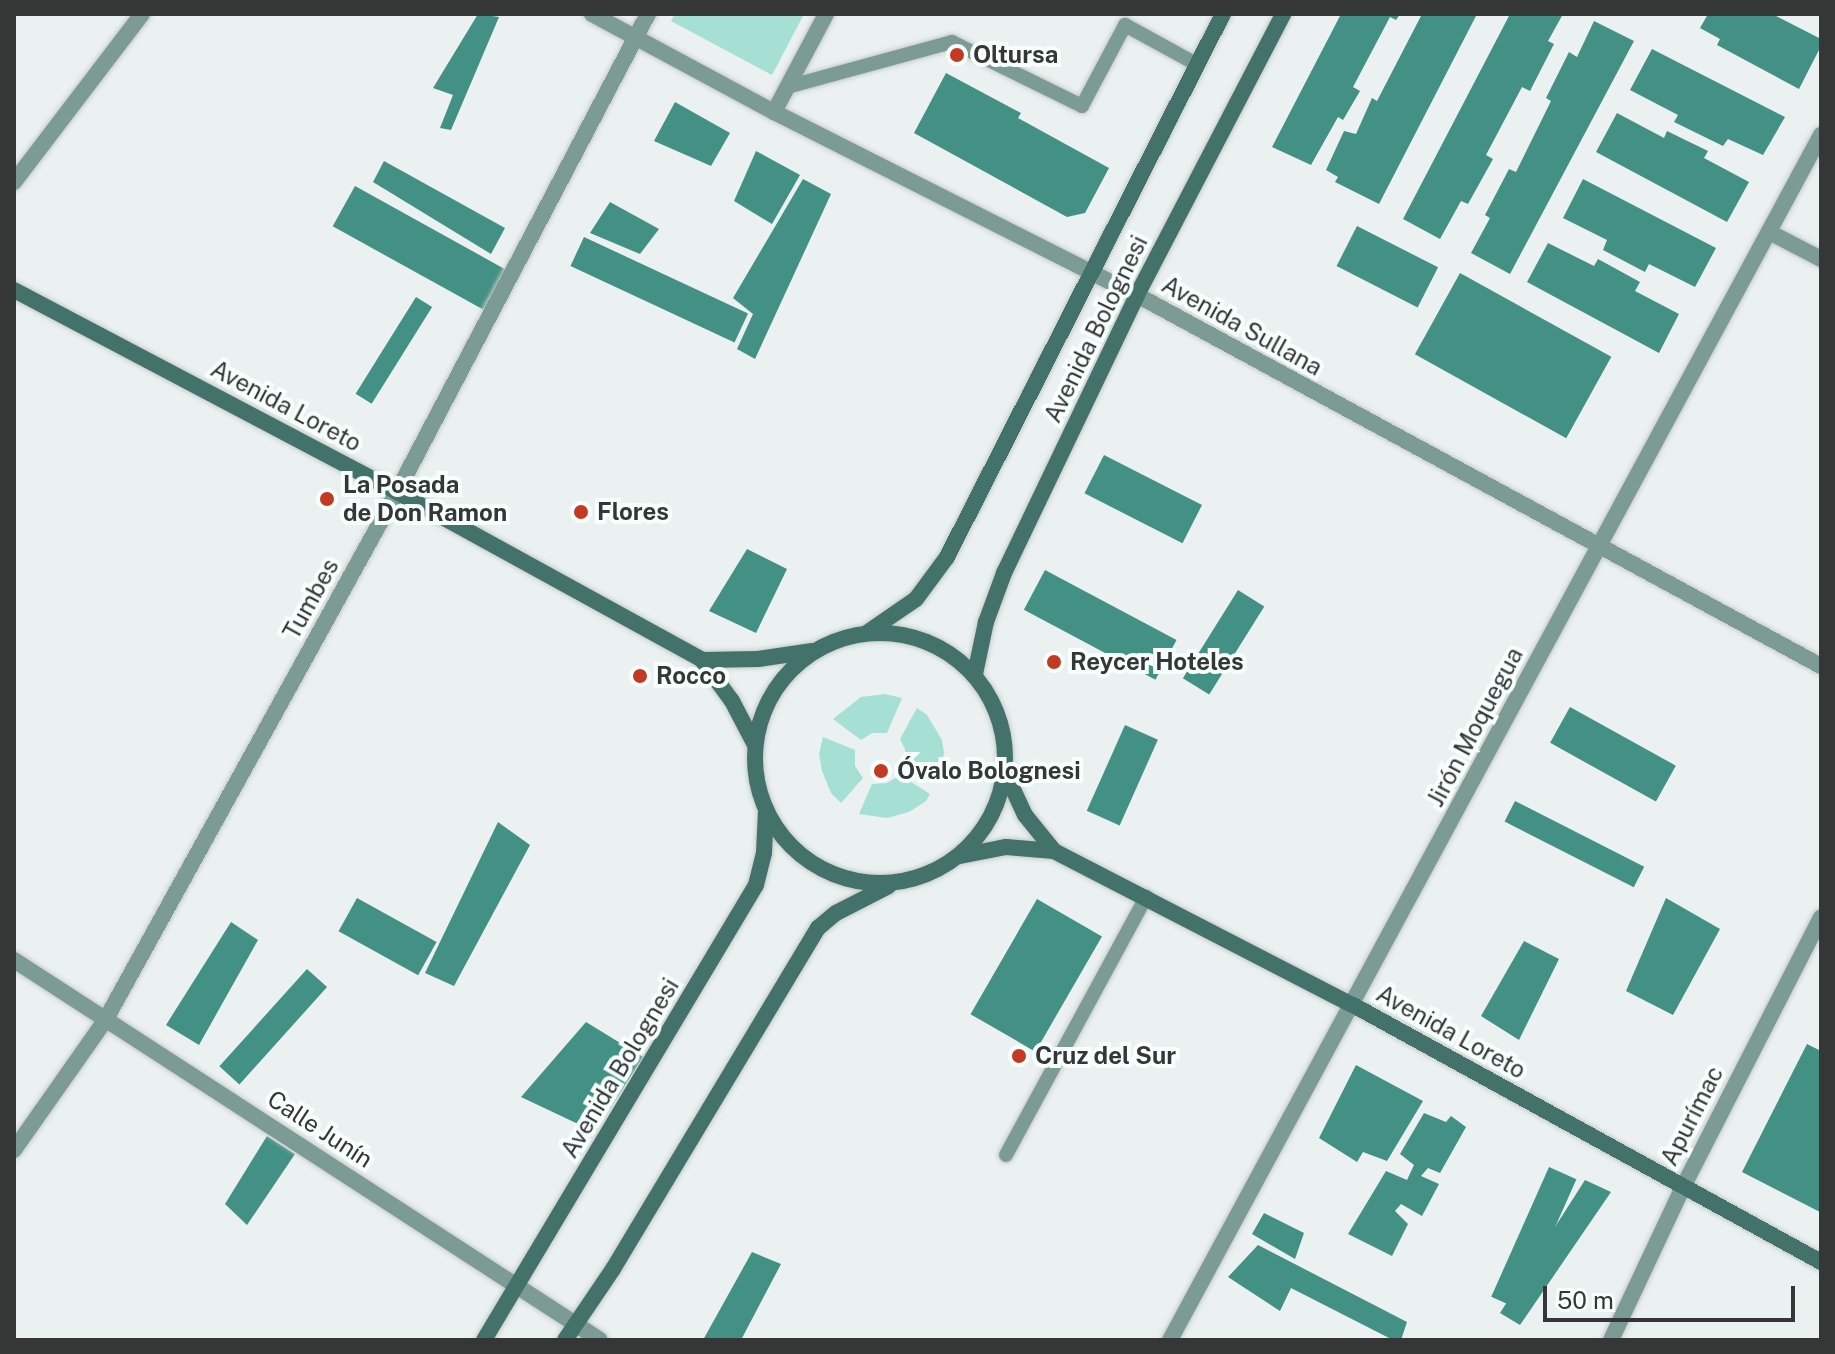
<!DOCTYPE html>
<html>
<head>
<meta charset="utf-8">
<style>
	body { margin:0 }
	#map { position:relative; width:1835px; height:1354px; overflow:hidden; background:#eaf1f0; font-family:"Public Sans",sans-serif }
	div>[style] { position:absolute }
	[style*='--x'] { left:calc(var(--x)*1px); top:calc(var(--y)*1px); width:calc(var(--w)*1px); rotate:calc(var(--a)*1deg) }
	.green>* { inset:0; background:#a6dfd4 }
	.building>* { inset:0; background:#439084; transform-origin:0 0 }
	.roads { filter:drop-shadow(0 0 2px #c6cccb) drop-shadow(0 0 2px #c6cccb) }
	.service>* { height:14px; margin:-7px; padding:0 7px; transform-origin:7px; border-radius:7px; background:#7c9b95 }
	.minor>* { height:16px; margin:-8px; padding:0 8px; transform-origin:8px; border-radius:8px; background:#7c9b95 }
	.tertiary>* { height:16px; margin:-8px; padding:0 8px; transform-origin:8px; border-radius:8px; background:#7c9b95 }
	.secondary>* { height:16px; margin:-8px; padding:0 8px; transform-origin:8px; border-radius:8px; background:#43726a }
	.secondary>.ring { margin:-8px; padding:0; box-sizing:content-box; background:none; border:16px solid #43726a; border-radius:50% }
	.dots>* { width:22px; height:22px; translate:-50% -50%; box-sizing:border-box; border:4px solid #f7fffd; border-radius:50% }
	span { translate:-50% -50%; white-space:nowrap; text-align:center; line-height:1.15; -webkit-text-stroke:8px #f7fffd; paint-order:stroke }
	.poi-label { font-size:24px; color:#353737; font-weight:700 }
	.left { translate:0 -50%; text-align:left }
	.street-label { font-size:24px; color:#353737 }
	.frame { position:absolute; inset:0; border:16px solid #353737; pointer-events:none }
	.scale { position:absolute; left:1543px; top:1286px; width:252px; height:36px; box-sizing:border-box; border:4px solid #353737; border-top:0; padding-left:10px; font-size:24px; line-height:28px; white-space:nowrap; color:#353737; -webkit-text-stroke:6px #f7fffd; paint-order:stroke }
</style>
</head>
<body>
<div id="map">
	<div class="green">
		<i style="clip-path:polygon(675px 14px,804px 14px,772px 75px,671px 21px)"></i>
		<i style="clip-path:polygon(885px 694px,902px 698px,887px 733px,872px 733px,861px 740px,833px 719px,861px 697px)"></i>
		<i style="clip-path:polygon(917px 708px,927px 715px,942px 740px,944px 753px,940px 777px,905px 763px,905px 749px,900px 739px)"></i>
		<i style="clip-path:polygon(823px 737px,855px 750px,855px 766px,863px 778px,841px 803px,831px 793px,822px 771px,819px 754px)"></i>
		<i style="clip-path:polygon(900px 775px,930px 794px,926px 801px,909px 812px,887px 818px,859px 814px,872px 784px,887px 783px)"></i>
	</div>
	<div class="building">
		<i style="clip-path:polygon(478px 14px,499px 17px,451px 130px,440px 128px,453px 95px,433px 88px)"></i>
		<i style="clip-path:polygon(1341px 14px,1400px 14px,1396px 20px,1390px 17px,1353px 87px,1360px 91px,1343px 120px,1338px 117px,1311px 165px,1272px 147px)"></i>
		<i style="clip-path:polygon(1422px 14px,1477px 14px,1379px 204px,1335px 182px,1338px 177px,1326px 170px,1344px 131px,1356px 134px,1372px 98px,1377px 101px)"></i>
		<i style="clip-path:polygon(1510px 14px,1563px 14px,1548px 41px,1554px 44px,1530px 91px,1522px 87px,1486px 155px,1493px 159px,1468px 204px,1461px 201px,1440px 239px,1403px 219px)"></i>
		<i style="clip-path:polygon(1708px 14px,1772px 14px,1821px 39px,1821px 46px,1799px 89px,1717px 45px,1720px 39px,1700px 28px)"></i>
		<i style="clip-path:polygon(1594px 21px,1634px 41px,1510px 274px,1471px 253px,1490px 218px,1485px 215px,1509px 169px,1516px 172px,1551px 101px,1546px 98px,1569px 52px,1577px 57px)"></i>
		<i style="clip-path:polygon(1652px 49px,1785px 117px,1763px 155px,1728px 139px,1723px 146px,1674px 122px,1678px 115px,1630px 90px)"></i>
		<i style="clip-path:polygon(946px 73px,1021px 113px,1018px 118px,1109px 168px,1085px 213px,1067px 217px,914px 133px)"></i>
		<i style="clip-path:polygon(675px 102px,730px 133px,711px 166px,654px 141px)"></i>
		<i style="clip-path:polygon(1617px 113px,1664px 138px,1667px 131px,1708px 151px,1704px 158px,1749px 182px,1727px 222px,1596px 152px)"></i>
		<i style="clip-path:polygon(756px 151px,800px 175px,772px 224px,734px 201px)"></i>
		<i style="clip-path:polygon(384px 161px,505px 228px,491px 254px,373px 182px)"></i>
		<i style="clip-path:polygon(803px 179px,831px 194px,755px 359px,737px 349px,753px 314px,733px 298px)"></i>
		<i style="clip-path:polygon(1583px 179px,1716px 248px,1695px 287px,1649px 264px,1645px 272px,1603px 250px,1607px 240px,1563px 218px)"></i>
		<i style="left:355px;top:186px;width:172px;height:46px;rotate:29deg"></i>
		<i style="clip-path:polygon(610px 202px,659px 229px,640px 254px,590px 233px)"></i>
		<i style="left:1357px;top:226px;width:91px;height:45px;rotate:27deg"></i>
		<i style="left:584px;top:237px;width:181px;height:32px;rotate:25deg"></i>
		<i style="clip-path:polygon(1548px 243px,1594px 266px,1598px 259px,1640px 282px,1635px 291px,1679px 314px,1659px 353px,1527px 282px)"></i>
		<i style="left:1460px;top:273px;width:173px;height:93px;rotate:29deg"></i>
		<i style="left:416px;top:297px;width:19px;height:114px;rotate:32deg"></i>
		<i style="left:1104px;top:455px;width:110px;height:43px;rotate:27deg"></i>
		<i style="clip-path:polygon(747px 549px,787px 569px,756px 633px,709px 611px)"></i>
		<i style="left:1045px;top:570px;width:149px;height:45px;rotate:28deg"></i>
		<i style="left:1238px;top:590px;width:31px;height:104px;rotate:32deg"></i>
		<i style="left:1570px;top:707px;width:121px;height:41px;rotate:29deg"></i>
		<i style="left:1125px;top:725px;width:36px;height:94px;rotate:24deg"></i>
		<i style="left:1515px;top:801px;width:145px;height:23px;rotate:27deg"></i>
		<i style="clip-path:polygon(498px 822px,530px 845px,454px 986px,425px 973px)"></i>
		<i style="left:357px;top:898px;width:91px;height:38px;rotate:29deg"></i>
		<i style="clip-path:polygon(1666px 898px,1720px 929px,1673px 1015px,1626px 991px)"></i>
		<i style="left:1037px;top:899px;width:75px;height:133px;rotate:30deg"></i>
		<i style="clip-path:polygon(231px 922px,258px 940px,199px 1045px,166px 1025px)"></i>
		<i style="clip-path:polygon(1524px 941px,1559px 959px,1519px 1040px,1481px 1016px)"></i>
		<i style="left:307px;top:969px;width:27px;height:131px;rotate:42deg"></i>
		<i style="clip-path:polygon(586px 1022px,643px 1057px,595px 1132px,521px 1097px)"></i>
		<i style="clip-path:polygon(1807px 1044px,1821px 1051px,1820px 1212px,1742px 1172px)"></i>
		<i style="clip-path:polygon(1356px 1065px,1423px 1101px,1387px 1161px,1363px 1152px,1357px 1162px,1319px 1138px)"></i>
		<i style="clip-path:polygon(1424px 1113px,1446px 1122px,1451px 1116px,1466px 1127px,1440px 1173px,1428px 1168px,1421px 1176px,1439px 1184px,1422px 1216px,1401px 1204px,1395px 1211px,1408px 1224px,1392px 1256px,1348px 1234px,1386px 1171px,1407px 1180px,1414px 1165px,1400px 1154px)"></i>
		<i style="clip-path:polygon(267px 1136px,295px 1154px,247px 1225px,225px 1204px)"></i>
		<i style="left:1549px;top:1167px;width:30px;height:142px;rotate:24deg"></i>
		<i style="clip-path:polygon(1585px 1180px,1611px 1192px,1520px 1325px,1500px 1313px)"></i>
		<i style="clip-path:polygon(1264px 1213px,1304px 1233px,1295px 1259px,1252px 1234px)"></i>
		<i style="clip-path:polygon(1258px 1245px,1407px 1322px,1401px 1340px,1393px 1340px,1291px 1288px,1280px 1311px,1228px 1277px)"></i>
		<i style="clip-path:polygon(752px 1252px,781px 1264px,741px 1340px,703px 1340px)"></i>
	</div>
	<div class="roads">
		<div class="service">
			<i style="--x:787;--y:87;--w:171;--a:-15.3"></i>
			<i style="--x:952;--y:42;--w:145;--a:26.2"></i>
			<i style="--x:1082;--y:106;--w:92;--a:-62"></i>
			<i style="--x:1125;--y:25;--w:83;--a:28.7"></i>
			<i style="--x:1006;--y:1155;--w:294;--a:-61.5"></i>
		</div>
		<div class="minor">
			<i style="--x:774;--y:112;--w:111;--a:-62"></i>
			<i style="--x:14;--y:182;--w:211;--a:-52.7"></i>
			<i style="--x:1769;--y:232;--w:59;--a:27.4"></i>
			<i style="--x:14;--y:960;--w:698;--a:32.96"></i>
			<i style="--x:14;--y:1150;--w:160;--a:-54.9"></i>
			<i style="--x:106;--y:1019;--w:602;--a:-61.09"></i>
			<i style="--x:397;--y:492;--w:540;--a:-62.3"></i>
			<i style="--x:1170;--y:1340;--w:1370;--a:-61.62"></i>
			<i style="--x:1611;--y:1340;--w:169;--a:-64.8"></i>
			<i style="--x:1683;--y:1187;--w:303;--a:-62.9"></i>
		</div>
		<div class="tertiary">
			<i style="--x:592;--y:14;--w:207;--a:28.3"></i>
			<i style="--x:774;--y:112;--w:407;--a:26.8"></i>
			<i style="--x:1137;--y:295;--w:778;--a:28.48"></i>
		</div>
		<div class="secondary">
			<i style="--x:14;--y:290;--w:433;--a:27.8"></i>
			<i style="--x:397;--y:492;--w:348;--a:28.8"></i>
			<i style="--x:702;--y:660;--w:51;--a:53.8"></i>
			<i style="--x:732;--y:701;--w:50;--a:62.4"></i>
			<i style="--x:868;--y:632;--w:58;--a:-34.5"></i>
			<i style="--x:916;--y:599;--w:52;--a:-53.6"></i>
			<i style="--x:947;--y:557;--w:609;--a:-63.06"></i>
			<i class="ring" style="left:755px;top:633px;width:234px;height:234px"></i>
			<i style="--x:702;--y:660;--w:56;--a:-1"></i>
			<i style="--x:758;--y:659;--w:55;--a:-8.4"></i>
			<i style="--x:975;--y:674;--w:53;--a:-78.1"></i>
			<i style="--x:986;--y:622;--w:52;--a:-69.8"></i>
			<i style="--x:1004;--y:573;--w:308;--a:-64.4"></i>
			<i style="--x:1137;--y:295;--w:317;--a:-62.5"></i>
			<i style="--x:1005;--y:772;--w:47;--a:65.1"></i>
			<i style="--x:1025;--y:815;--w:46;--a:51.1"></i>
			<i style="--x:960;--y:856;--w:47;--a:-11.1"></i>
			<i style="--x:1006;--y:847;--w:48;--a:4.8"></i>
			<i style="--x:1054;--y:851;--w:336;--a:27.3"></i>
			<i style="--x:1353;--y:1005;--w:534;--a:28.77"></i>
			<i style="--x:484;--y:1340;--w:530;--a:-59.13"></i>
			<i style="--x:756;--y:885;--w:33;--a:-76"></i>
			<i style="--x:764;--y:853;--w:43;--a:-87.3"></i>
			<i style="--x:565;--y:1340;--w:86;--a:-55.9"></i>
			<i style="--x:613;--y:1269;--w:398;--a:-59"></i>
			<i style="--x:818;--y:928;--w:23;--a:-40"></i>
			<i style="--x:836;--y:913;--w:59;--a:-27"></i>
		</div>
	</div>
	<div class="dots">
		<i style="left:957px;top:55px;background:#c43921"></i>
		<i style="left:327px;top:499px;background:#c43921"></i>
		<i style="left:581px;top:512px;background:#c43921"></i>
		<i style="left:1054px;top:662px;background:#c43921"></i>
		<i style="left:640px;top:676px;background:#c43921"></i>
		<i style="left:881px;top:771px;background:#c43921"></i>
		<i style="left:1019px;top:1056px;background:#c43921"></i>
	</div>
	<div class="poi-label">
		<span class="left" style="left:973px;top:55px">Oltursa</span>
		<span class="left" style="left:343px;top:499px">La Posada<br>de Don Ramon</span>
		<span class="left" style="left:597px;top:512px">Flores</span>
		<span class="left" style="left:1070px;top:662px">Reycer Hoteles</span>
		<span class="left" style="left:656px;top:676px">Rocco</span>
		<span class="left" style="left:897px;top:771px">Óvalo Bolognesi</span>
		<span class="left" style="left:1035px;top:1056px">Cruz del Sur</span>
	</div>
	<div class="street-label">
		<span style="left:1242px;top:326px;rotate:29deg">Avenida Sullana</span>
		<span style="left:1096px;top:329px;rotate:-64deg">Avenida Bolognesi</span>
		<span style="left:286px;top:406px;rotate:28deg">Avenida Loreto</span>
		<span style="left:311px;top:599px;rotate:-61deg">Tumbes</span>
		<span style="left:1475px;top:727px;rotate:-62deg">Jirón Moquegua</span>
		<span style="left:1451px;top:1032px;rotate:29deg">Avenida Loreto</span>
		<span style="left:620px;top:1068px;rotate:-59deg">Avenida Bolognesi</span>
		<span style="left:1692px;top:1116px;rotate:-63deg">Apurímac</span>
		<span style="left:320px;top:1129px;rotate:33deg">Calle Junín</span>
	</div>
	<div class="frame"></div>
	<div class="scale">50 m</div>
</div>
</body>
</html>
